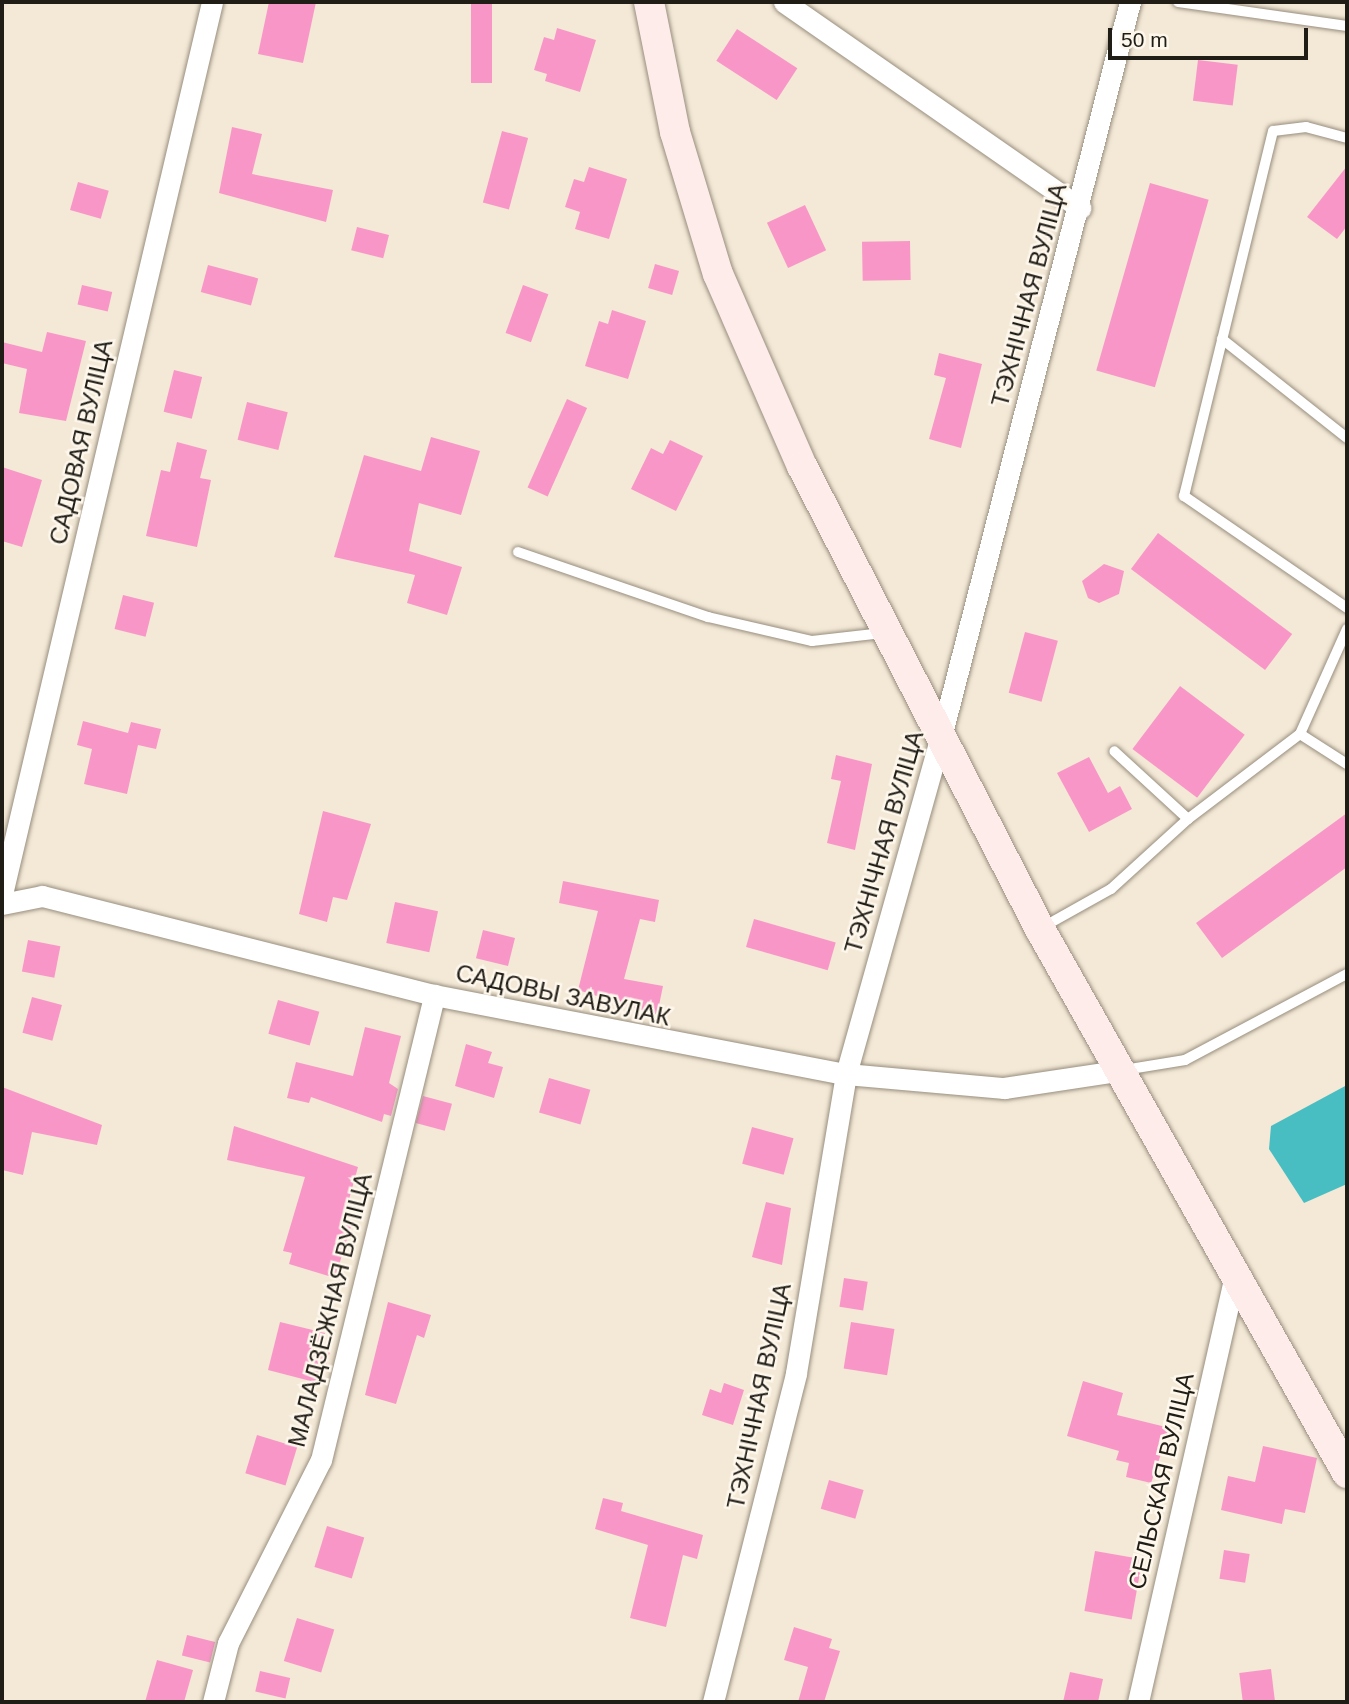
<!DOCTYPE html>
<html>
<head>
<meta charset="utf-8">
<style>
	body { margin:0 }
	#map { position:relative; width:1349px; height:1704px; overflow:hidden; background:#f4e9d7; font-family:Helvetica,sans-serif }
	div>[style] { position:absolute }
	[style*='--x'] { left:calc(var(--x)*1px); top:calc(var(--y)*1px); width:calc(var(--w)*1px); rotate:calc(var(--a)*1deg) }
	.water>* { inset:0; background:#49bec2 }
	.building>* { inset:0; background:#f897c7; transform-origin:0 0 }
	.roads { filter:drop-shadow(0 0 2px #988e7e) drop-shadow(0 0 2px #988e7e) }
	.lane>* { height:10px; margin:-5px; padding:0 5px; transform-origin:5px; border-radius:5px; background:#fff }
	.street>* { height:21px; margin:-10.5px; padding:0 10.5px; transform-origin:10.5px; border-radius:10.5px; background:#fff }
	.secondary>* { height:30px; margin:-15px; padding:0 15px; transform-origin:15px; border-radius:15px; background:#feecea }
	span { translate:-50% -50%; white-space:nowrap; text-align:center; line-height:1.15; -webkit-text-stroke:5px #fdf7ec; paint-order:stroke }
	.street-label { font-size:24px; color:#201c16 }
	.frame { position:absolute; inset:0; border:4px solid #201c16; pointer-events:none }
	.scale { position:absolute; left:1108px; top:28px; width:200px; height:32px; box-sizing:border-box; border:4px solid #201c16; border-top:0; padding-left:9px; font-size:21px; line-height:24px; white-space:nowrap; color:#201c16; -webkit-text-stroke:5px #fdf7ec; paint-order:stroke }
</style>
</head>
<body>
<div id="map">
	<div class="water">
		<i style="clip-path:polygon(1347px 1085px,1347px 1184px,1304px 1203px,1269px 1149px,1271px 1126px)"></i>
	</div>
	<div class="building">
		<i style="clip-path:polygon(269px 2px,316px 2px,303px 63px,258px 54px)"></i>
		<i style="left:471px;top:2px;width:21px;height:81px"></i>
		<i style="clip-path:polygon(557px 28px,596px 40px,580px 92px,545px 81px,547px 74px,534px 70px,544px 37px,554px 40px)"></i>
		<i style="left:737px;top:29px;width:72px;height:38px;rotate:33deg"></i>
		<i style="left:1198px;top:60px;width:40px;height:41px;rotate:7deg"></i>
		<i style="clip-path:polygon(232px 127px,262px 134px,252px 174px,333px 190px,326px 222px,219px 193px)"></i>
		<i style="left:502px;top:131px;width:27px;height:74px;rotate:15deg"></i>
		<i style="clip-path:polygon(1347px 166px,1347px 226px,1337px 239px,1307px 217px)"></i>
		<i style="clip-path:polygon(589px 167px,627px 179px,609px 239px,575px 229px,580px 212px,565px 207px,574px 179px,584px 182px)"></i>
		<i style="left:78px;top:182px;width:32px;height:29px;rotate:16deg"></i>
		<i style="left:1150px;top:183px;width:61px;height:195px;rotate:16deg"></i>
		<i style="left:805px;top:205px;width:50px;height:42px;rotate:65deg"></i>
		<i style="left:357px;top:227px;width:33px;height:24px;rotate:14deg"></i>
		<i style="left:910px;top:241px;width:39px;height:48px;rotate:89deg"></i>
		<i style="left:655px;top:264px;width:25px;height:25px;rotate:16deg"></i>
		<i style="left:208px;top:265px;width:52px;height:28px;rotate:15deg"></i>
		<i style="left:82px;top:285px;width:31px;height:20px;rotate:13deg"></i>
		<i style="left:523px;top:285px;width:27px;height:51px;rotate:20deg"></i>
		<i style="clip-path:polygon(612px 310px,646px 321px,628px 379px,585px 366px,599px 321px,608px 324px)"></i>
		<i style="clip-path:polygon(47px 332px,86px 341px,66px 421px,19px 413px,27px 369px,2px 363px,2px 342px,42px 352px)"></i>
		<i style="clip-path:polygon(939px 353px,982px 364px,961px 448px,929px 439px,946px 378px,934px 375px)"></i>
		<i style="left:174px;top:370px;width:29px;height:43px;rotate:14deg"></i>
		<i style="left:567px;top:399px;width:22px;height:97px;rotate:24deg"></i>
		<i style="left:247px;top:402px;width:42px;height:39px;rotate:14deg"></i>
		<i style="clip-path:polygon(431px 437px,480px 451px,461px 515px,419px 503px,409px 551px,462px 567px,447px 615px,407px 603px,415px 575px,334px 557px,364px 455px,421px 471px)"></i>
		<i style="clip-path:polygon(670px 440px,703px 456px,676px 511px,631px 489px,651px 448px,663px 454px)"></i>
		<i style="clip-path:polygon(177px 442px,207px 450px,200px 478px,211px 480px,197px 547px,146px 536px,161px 470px,170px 472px)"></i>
		<i style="clip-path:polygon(2px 467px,42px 480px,22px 547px,2px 541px)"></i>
		<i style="left:1158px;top:533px;width:168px;height:45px;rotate:37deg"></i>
		<i style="clip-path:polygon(1104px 564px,1124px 571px,1119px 594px,1099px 603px,1088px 598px,1082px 581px)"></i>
		<i style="left:123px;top:595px;width:32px;height:35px;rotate:14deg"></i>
		<i style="left:1025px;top:632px;width:34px;height:63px;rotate:15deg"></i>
		<i style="left:1180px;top:686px;width:81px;height:79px;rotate:37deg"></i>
		<i style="clip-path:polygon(83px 721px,128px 733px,131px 722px,161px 729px,156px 749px,138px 745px,127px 794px,84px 784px,92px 749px,77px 745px)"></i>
		<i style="clip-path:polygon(836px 755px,872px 764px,855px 850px,827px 843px,841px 781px,831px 779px)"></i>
		<i style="clip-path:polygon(1089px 757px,1108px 793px,1120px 786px,1132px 809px,1089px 832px,1057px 773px)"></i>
		<i style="clip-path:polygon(323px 811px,371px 824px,347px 900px,333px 897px,327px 922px,299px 914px)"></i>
		<i style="clip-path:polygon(1347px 813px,1347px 867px,1222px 958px,1196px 923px)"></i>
		<i style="clip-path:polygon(563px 881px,659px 900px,655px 922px,640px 919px,624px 979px,663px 986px,657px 1015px,578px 990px,598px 911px,559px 903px)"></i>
		<i style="left:395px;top:902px;width:44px;height:42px;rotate:12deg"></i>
		<i style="left:754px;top:919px;width:85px;height:29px;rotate:16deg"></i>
		<i style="left:483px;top:930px;width:33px;height:29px;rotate:14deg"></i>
		<i style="left:28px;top:940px;width:33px;height:32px;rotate:11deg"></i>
		<i style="left:32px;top:997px;width:31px;height:37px;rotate:15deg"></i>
		<i style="left:278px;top:1000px;width:43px;height:35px;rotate:16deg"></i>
		<i style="clip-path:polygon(365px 1027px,401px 1036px,389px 1083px,398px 1089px,391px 1116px,384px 1114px,382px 1122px,311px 1097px,309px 1103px,287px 1098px,296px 1062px,353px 1076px)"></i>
		<i style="clip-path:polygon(466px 1044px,492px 1052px,488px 1063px,503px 1067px,494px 1098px,455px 1086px)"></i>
		<i style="left:549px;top:1078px;width:43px;height:36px;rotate:16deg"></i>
		<i style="clip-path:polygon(2px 1087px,102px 1125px,97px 1145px,32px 1132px,23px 1175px,2px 1170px)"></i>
		<i style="left:423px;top:1096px;width:30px;height:28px;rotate:15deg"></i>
		<i style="clip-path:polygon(234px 1126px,358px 1167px,343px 1221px,352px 1223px,335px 1278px,289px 1264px,292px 1253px,283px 1251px,305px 1177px,227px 1160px)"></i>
		<i style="left:752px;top:1127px;width:43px;height:38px;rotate:15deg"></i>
		<i style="clip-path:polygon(766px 1202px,791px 1208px,782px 1265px,752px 1257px)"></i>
		<i style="left:844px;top:1278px;width:24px;height:29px;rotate:9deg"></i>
		<i style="clip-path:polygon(388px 1302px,431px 1315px,424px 1338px,417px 1335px,396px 1404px,365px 1395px)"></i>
		<i style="clip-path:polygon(280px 1322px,325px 1333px,321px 1348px,330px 1351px,322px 1384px,268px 1370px)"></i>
		<i style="left:851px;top:1322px;width:44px;height:47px;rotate:9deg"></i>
		<i style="clip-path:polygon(1083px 1381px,1123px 1393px,1117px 1415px,1170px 1428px,1151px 1483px,1126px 1477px,1129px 1463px,1116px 1460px,1119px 1451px,1067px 1436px)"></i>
		<i style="clip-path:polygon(724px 1383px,744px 1390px,733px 1425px,702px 1415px,710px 1389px,721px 1393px)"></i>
		<i style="left:257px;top:1435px;width:42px;height:40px;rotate:17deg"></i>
		<i style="clip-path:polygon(1263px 1446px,1317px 1458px,1305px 1513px,1285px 1509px,1282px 1524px,1221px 1510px,1228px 1476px,1255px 1482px)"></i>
		<i style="left:829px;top:1480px;width:36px;height:30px;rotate:16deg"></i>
		<i style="clip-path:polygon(603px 1498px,623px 1503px,621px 1511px,703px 1535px,697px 1559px,683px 1555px,666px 1627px,630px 1618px,648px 1545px,595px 1529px)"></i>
		<i style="left:327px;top:1526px;width:39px;height:43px;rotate:17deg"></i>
		<i style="left:1224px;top:1550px;width:26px;height:29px;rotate:9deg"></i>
		<i style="left:1095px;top:1551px;width:48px;height:61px;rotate:10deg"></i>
		<i style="left:297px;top:1618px;width:39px;height:45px;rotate:17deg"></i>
		<i style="clip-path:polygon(794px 1627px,832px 1639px,829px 1648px,840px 1651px,824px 1702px,798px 1702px,808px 1667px,784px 1660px)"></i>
		<i style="left:187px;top:1635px;width:29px;height:21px;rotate:14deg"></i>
		<i style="clip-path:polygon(157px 1660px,193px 1670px,184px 1702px,145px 1702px)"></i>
		<i style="left:1271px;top:1669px;width:33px;height:32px;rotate:83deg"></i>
		<i style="left:260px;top:1671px;width:31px;height:21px;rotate:13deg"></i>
		<i style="clip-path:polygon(1070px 1672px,1103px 1679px,1098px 1702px,1063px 1702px)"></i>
	</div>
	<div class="roads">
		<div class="lane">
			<i style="--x:1178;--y:2;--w:171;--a:8.1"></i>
			<i style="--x:1347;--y:138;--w:42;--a:-165"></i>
			<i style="--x:1306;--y:127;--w:33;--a:173"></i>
			<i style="--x:1273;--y:131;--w:376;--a:103.7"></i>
			<i style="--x:1184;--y:496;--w:198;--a:34.5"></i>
			<i style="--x:1222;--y:339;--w:159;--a:38.4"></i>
			<i style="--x:518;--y:552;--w:201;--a:18.9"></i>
			<i style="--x:708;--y:617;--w:107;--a:13"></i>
			<i style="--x:812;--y:641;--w:71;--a:-6.4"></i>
			<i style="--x:1300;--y:734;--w:115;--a:-65.9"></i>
			<i style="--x:1188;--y:819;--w:141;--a:-37.2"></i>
			<i style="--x:1300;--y:734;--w:56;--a:32.6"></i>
			<i style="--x:1043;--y:927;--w:78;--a:-29.2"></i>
			<i style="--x:1111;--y:889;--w:104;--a:-42.3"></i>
			<i style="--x:1188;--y:819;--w:100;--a:-137.4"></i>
			<i style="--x:1124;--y:1070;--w:62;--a:-9.3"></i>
			<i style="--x:1185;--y:1060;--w:183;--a:-28"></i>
		</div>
		<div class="street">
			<i style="--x:784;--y:2;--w:361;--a:34.8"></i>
			<i style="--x:2;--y:894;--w:916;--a:-76.75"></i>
			<i style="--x:2;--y:904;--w:41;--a:-11.3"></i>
			<i style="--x:42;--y:896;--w:404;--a:14.2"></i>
			<i style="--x:434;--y:995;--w:420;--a:10.9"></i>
			<i style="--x:846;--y:1074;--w:159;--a:5.1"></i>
			<i style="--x:1004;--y:1088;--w:120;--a:-8.6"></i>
			<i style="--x:213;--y:1702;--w:61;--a:-75.7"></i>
			<i style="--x:228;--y:1643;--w:205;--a:-63.1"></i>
			<i style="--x:321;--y:1460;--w:479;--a:-76.3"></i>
			<i style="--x:713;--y:1702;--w:339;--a:-75.8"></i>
			<i style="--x:796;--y:1373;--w:303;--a:-80.5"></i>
			<i style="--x:846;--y:1074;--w:350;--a:-74.3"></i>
			<i style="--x:941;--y:737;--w:759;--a:-75.58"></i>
			<i style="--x:1138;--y:1702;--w:441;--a:-77.2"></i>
		</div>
		<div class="secondary">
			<i style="--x:649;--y:2;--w:133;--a:78.7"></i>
			<i style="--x:675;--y:132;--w:148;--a:73.2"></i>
			<i style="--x:718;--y:274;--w:210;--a:66.4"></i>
			<i style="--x:802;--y:466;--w:521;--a:62.8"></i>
			<i style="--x:1040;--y:929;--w:625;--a:60.56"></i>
		</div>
	</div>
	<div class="street-label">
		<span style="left:1029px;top:295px;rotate:-75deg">ТЭХНІЧНАЯ ВУЛІЦА</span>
		<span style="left:81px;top:442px;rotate:-77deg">САДОВАЯ ВУЛІЦА</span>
		<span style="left:884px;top:842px;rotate:-74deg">ТЭХНІЧНАЯ ВУЛІЦА</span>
		<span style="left:563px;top:995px;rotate:12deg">САДОВЫ ЗАВУЛАК</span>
		<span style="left:330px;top:1310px;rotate:-76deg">МАЛАДЗЁЖНАЯ ВУЛІЦА</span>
		<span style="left:759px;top:1396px;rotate:-78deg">ТЭХНІЧНАЯ ВУЛІЦА</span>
		<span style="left:1161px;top:1481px;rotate:-77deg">СЕЛЬСКАЯ ВУЛІЦА</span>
	</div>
	<div class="frame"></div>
	<div class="scale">50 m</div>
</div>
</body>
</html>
